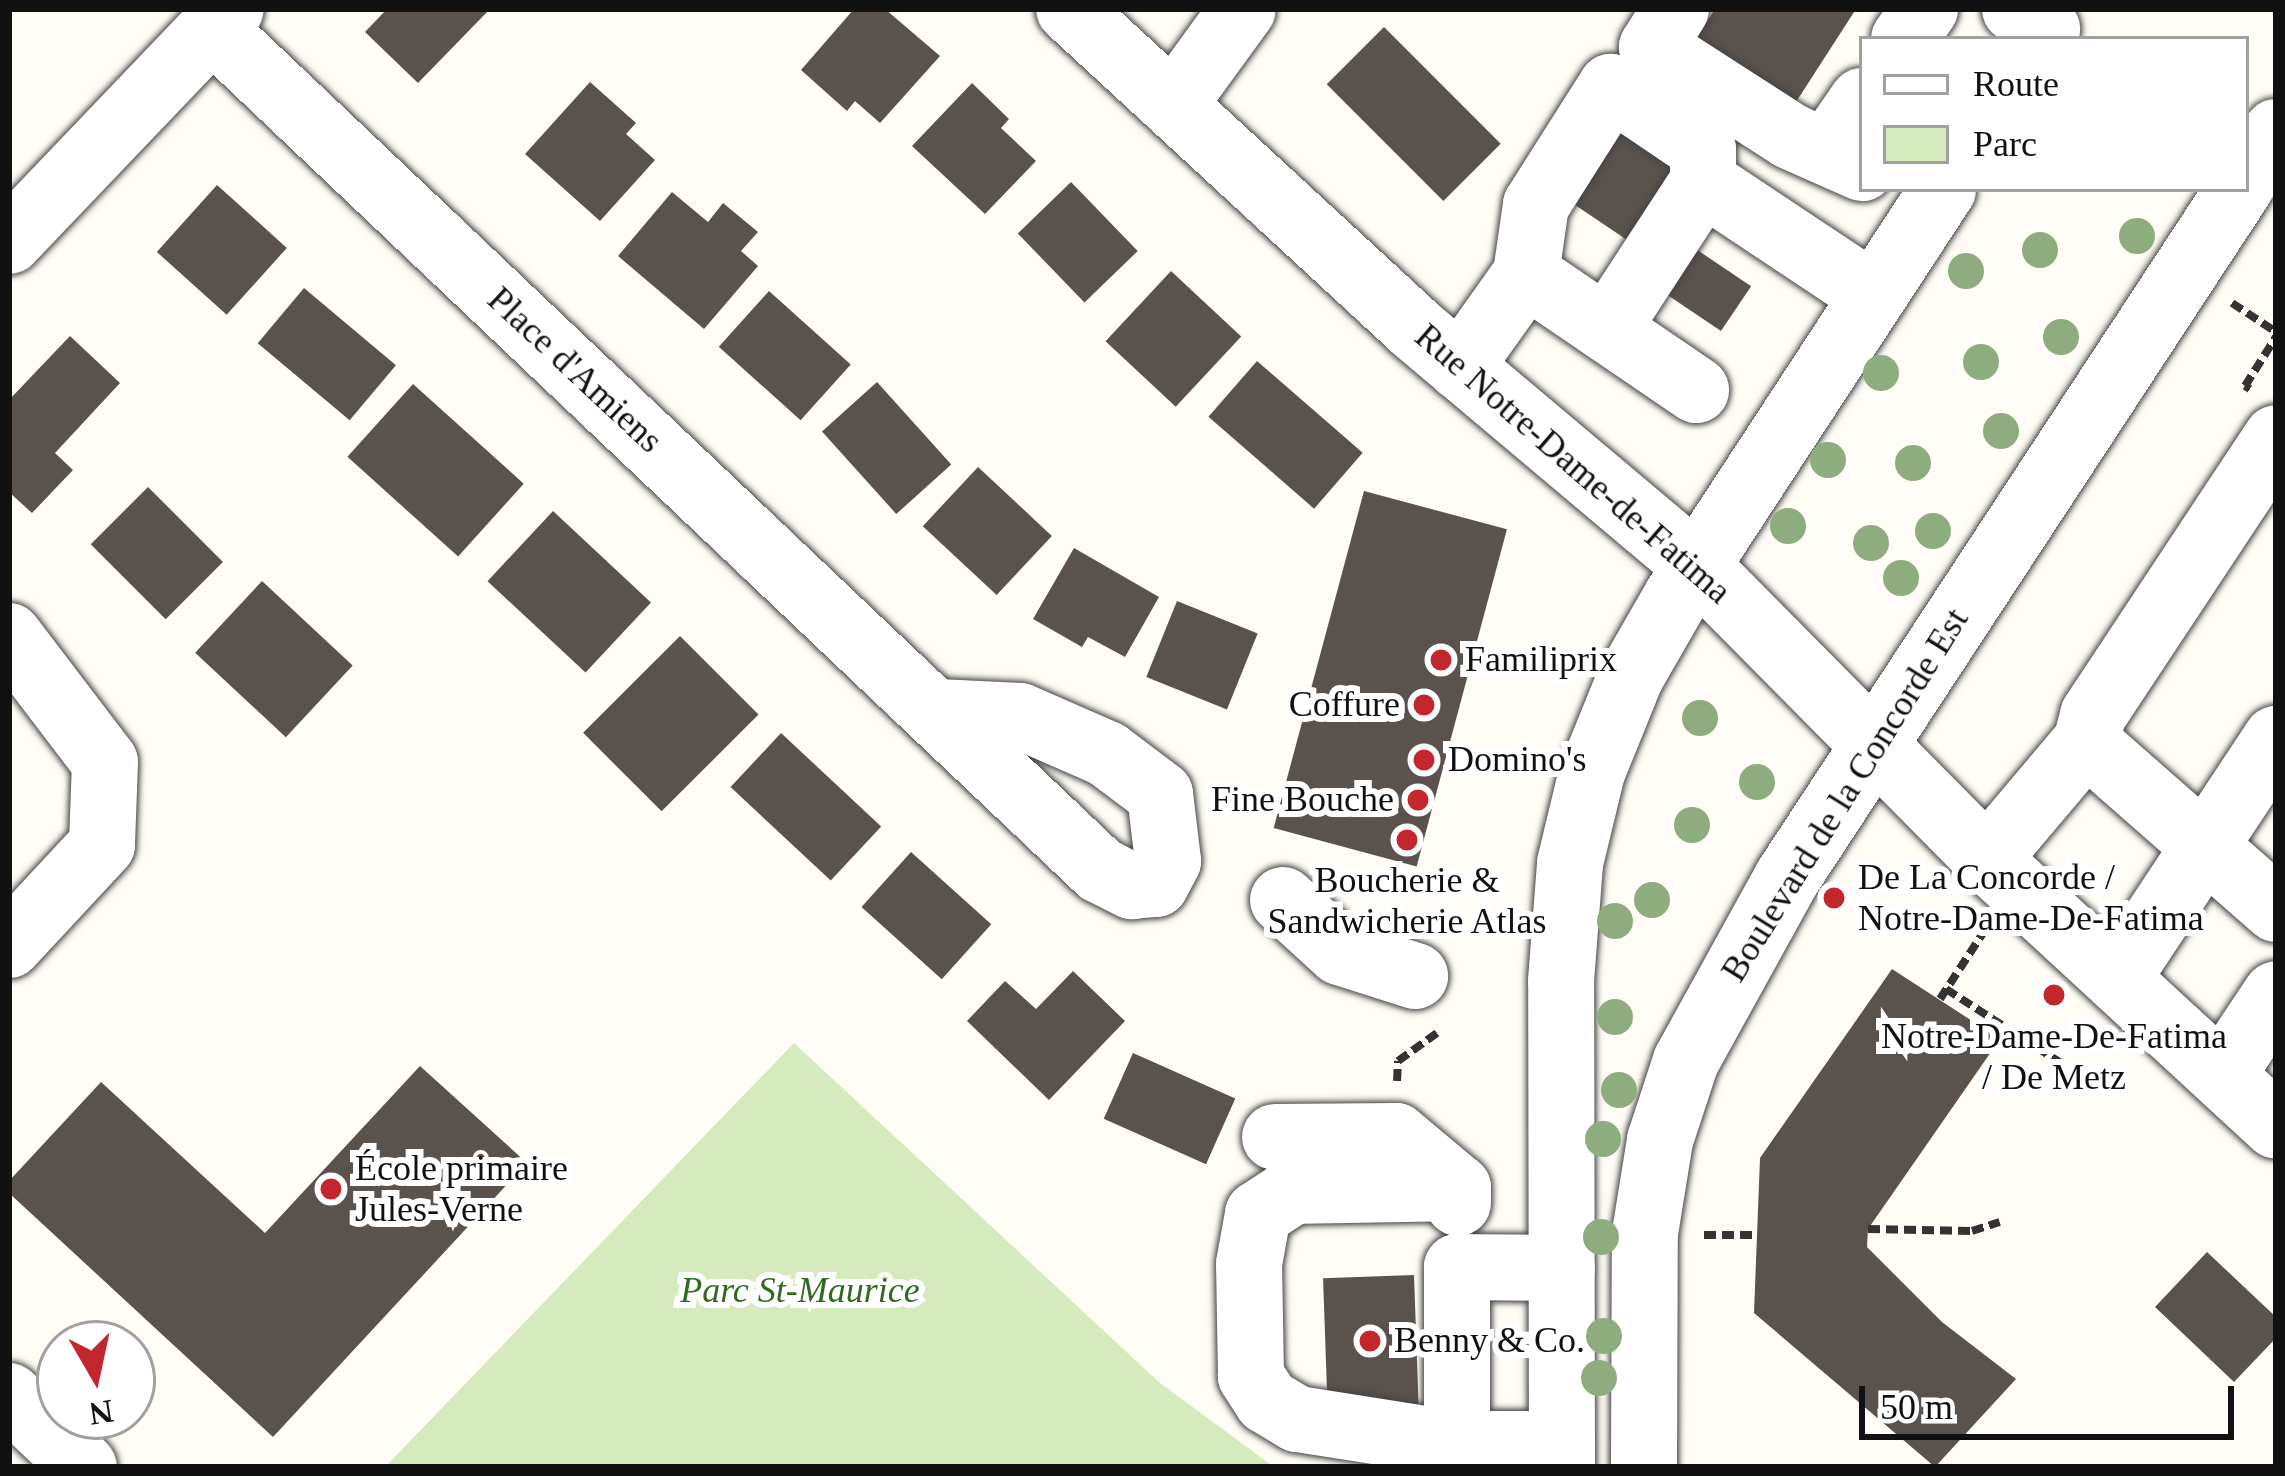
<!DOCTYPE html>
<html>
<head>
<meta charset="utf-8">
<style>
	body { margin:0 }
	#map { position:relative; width:2285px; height:1476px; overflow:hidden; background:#fffdf5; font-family:"Times New Roman",serif }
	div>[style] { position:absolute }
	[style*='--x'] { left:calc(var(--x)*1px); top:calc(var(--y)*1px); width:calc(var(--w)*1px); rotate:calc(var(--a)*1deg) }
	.green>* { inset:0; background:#d5ebbd }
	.building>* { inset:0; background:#5a524d; transform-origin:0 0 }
	.path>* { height:8px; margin-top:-4px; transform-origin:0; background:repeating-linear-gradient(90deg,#333 0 12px,transparent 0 18px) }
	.roads { filter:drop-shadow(0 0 3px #444) drop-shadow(0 0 3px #444) }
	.minor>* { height:66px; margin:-33px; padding:0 33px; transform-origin:33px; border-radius:33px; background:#fff }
	.trees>* { width:36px; height:36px; margin:-18px; border-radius:50%; background:#8dad7f }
	.dots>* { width:33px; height:33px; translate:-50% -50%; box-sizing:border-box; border:6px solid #fff; border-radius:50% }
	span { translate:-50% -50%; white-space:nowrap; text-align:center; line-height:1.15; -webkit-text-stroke:12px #fff; paint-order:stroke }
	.street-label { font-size:36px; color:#111 }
	.poi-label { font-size:36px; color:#111 }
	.left { translate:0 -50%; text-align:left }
	.right { translate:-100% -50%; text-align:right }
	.park-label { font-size:36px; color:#2f6b1f; font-style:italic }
	.frame { position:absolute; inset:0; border:12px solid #111; pointer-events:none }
	.legend { position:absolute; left:1859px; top:36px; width:390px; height:156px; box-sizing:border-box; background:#fff; border:3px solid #a0a0a0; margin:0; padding:15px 21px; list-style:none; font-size:36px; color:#111 }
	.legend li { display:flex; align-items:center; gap:24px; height:60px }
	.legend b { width:60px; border:3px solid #a0a0a0 }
	.north { position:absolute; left:36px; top:1320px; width:120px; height:120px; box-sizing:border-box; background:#fff; border:3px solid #a0a0a0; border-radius:50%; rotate:171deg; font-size:33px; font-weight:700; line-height:48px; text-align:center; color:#111 }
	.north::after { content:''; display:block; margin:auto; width:42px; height:54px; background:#c4262e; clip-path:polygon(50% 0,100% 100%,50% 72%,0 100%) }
	.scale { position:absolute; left:1859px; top:1386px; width:375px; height:54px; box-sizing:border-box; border:6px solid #111; border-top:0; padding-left:15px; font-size:36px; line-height:42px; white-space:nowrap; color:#111; -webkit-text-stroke:9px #fff; paint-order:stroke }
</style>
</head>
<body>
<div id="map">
	<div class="green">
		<i style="clip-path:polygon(794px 1043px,1160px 1383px,1274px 1467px,385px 1467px)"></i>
	</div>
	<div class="building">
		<i style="clip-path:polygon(387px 9px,490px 9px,418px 83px,365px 32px)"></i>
		<i style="clip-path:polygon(854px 9px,885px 9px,940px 56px,880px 123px,855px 101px,847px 111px,801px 70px)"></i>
		<i style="clip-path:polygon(1715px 9px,1856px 9px,1787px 116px,1687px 52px)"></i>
		<i style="left:1384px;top:27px;width:165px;height:81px;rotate:45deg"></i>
		<i style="clip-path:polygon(590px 82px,636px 123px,626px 134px,655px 160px,600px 221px,525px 154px)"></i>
		<i style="clip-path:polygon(972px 83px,1009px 119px,1001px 128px,1036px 161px,985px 214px,912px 146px)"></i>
		<i style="left:1623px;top:130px;width:86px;height:89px;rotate:34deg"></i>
		<i style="left:1071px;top:182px;width:96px;height:74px;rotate:46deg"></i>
		<i style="left:217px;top:185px;width:94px;height:90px;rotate:42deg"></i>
		<i style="clip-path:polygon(672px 192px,708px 222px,723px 203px,758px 232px,741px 251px,758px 266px,704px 329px,618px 256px)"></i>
		<i style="left:1684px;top:241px;width:81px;height:54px;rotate:34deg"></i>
		<i style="left:1171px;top:271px;width:96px;height:96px;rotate:43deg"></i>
		<i style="left:304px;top:288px;width:120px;height:72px;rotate:40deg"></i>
		<i style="left:769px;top:291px;width:110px;height:75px;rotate:42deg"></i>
		<i style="clip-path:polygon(70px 336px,120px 383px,55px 453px,73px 470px,32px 513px,9px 492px,9px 400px)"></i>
		<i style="left:1257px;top:361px;width:140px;height:74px;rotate:41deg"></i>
		<i style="left:877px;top:382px;width:111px;height:74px;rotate:48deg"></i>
		<i style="left:413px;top:384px;width:149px;height:98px;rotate:42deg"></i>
		<i style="left:978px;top:467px;width:101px;height:81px;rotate:43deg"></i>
		<i style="left:148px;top:487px;width:106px;height:81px;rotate:45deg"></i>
		<i style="left:1364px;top:491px;width:148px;height:349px;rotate:15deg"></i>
		<i style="left:553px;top:511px;width:134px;height:96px;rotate:43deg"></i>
		<i style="clip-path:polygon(1074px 548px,1159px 597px,1125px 657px,1088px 637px,1082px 647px,1033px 619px)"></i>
		<i style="left:262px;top:581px;width:124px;height:98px;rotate:43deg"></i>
		<i style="left:1177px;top:601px;width:87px;height:82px;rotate:22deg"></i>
		<i style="left:680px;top:636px;width:111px;height:137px;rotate:45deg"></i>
		<i style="left:781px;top:733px;width:137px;height:74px;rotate:43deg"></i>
		<i style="left:911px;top:852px;width:108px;height:74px;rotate:42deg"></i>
		<i style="clip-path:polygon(1892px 969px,2000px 1039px,1868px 1229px,1867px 1247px,1942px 1322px,2016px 1379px,1935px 1467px,1754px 1313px,1760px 1158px)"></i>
		<i style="clip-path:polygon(1073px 971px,1125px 1021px,1049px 1100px,967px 1021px,1005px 981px,1036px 1009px)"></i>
		<i style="left:1133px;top:1053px;width:112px;height:72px;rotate:24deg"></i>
		<i style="clip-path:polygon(420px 1066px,527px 1163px,273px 1437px,9px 1193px,9px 1181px,101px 1082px,265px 1233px)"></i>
		<i style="clip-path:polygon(2207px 1252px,2276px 1317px,2276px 1338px,2234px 1382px,2155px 1307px)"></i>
		<i style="left:1414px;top:1275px;width:129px;height:91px;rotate:88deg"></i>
	</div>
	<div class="path">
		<i style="--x:2232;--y:303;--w:53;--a:33.4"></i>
		<i style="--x:2250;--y:389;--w:6;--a:-149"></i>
		<i style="--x:2245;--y:386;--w:58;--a:-57.7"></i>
		<i style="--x:1946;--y:989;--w:137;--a:32.8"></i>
		<i style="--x:1940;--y:999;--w:82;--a:-56.9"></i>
		<i style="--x:1397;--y:1081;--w:20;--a:-87"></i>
		<i style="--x:1398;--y:1061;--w:48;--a:-35.7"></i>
		<i style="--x:1868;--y:1229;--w:104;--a:1.1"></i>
		<i style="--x:1972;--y:1231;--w:29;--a:-18"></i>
		<i style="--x:1704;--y:1235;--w:52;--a:0"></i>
	</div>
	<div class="roads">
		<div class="minor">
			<i style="--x:1069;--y:9;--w:467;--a:42.7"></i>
			<i style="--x:1412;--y:326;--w:373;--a:40.1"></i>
			<i style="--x:1697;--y:566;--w:412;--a:45.3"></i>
			<i style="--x:1987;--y:859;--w:393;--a:42.7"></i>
			<i style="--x:1676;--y:9;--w:45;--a:122.3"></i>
			<i style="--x:1652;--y:47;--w:164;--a:32.8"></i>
			<i style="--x:1790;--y:136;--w:79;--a:24"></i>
			<i style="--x:2015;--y:9;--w:38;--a:32"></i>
			<i style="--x:213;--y:29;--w:1222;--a:43.48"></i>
			<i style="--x:1100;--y:870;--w:36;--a:27"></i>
			<i style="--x:1132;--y:886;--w:24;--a:-5"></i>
			<i style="--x:1156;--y:884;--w:26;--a:-62"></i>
			<i style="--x:1168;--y:861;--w:67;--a:-96.8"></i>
			<i style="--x:1160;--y:794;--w:66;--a:-143"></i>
			<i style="--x:1107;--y:754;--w:95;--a:-156.4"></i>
			<i style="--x:1020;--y:716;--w:83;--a:-177.2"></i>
			<i style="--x:1904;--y:39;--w:37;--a:-55"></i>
			<i style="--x:1174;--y:104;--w:117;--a:-54"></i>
			<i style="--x:1827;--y:152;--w:62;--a:-55.5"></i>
			<i style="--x:2246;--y:178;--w:55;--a:-56.9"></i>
			<i style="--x:9;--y:241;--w:321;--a:-46.3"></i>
			<i style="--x:1526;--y:274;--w:206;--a:34.3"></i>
			<i style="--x:1607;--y:329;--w:176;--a:-56.9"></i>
			<i style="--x:1460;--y:367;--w:114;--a:-54.6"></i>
			<i style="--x:1526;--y:274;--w:70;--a:-81.8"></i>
			<i style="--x:1536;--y:205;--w:140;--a:-57.6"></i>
			<i style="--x:1611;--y:87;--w:111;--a:34"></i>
			<i style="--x:1703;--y:149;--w:33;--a:90"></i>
			<i style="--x:1703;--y:182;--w:204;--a:33.6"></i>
			<i style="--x:9;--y:636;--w:158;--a:52.7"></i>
			<i style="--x:105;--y:762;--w:83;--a:92.1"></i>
			<i style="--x:102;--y:845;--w:137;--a:132.9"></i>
			<i style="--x:2086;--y:742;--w:253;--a:41.3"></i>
			<i style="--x:1987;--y:859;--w:153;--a:-49.8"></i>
			<i style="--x:2086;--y:742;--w:28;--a:-75"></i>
			<i style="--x:2093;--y:715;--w:332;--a:-56.5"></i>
			<i style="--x:1283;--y:900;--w:77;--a:42.4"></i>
			<i style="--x:1340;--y:952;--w:79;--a:17.7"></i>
			<i style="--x:2117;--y:979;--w:288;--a:-56.5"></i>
			<i style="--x:2222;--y:1075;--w:97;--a:-56.3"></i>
			<i style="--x:1275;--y:1137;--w:121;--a:-0.5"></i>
			<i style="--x:1396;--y:1136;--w:81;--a:40"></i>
			<i style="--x:1458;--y:1188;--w:15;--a:90"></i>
			<i style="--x:1562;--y:1268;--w:105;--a:-179.5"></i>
			<i style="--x:1457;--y:1267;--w:177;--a:90"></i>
			<i style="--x:1457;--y:1444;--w:105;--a:0"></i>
			<i style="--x:9;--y:1396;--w:103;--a:43.4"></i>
			<i style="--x:1457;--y:1444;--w:162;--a:-171.1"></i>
			<i style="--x:1297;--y:1419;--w:35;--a:-149"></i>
			<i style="--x:1267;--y:1401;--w:30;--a:-123"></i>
			<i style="--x:1251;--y:1376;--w:112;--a:-91"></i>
			<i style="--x:1249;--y:1264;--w:51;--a:-79.8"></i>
			<i style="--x:1258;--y:1214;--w:42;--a:-33.3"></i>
			<i style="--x:1293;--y:1191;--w:165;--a:-1"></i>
			<i style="--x:1562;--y:1467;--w:486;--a:-90.1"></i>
			<i style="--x:1561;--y:981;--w:118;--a:-85.6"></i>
			<i style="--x:1570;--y:863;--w:94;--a:-76.4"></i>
			<i style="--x:1592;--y:772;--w:104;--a:-67.9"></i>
			<i style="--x:1631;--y:676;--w:92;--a:-60.1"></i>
			<i style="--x:1677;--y:596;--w:486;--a:-56.8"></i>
			<i style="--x:1644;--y:1467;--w:234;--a:-89.8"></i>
			<i style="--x:1645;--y:1233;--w:94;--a:-80.8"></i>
			<i style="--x:1660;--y:1140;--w:83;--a:-71.8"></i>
			<i style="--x:1686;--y:1061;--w:209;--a:-61.1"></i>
			<i style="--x:1787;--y:878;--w:824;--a:-56.73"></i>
		</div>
	</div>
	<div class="trees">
		<i style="left:2137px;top:236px"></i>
		<i style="left:2040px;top:250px"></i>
		<i style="left:1966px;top:271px"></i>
		<i style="left:2061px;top:337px"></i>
		<i style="left:1981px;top:362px"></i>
		<i style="left:1881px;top:373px"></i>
		<i style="left:2001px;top:431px"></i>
		<i style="left:1828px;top:460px"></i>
		<i style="left:1913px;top:463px"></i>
		<i style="left:1788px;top:526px"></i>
		<i style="left:1933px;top:531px"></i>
		<i style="left:1871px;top:543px"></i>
		<i style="left:1901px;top:578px"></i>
		<i style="left:1700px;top:718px"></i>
		<i style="left:1757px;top:782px"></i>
		<i style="left:1692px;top:825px"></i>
		<i style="left:1652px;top:900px"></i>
		<i style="left:1615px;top:921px"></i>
		<i style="left:1615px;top:1017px"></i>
		<i style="left:1619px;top:1090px"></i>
		<i style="left:1603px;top:1139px"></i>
		<i style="left:1601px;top:1237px"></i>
		<i style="left:1604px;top:1336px"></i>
		<i style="left:1599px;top:1378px"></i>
	</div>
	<div class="dots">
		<i style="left:1441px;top:660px;background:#c4262e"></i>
		<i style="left:1424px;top:705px;background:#c4262e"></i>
		<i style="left:1424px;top:760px;background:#c4262e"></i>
		<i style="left:1418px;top:800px;background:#c4262e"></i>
		<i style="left:1407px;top:840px;background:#c4262e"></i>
		<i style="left:1834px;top:898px;background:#c4262e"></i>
		<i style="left:2054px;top:995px;background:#c4262e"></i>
		<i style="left:331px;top:1189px;background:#c4262e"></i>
		<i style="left:1370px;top:1341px;background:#c4262e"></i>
	</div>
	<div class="street-label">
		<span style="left:575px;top:370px;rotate:43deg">Place d'Amiens</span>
		<span style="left:1573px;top:464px;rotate:41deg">Rue Notre-Dame-de-Fatima</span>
		<span style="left:1845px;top:795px;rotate:-58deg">Boulevard de la Concorde Est</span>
	</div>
	<div class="poi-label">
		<span class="left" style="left:1465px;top:660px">Familiprix</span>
		<span class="right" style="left:1400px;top:705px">Coffure</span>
		<span class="left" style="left:1448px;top:760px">Domino's</span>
		<span class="right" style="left:1394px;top:800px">Fine Bouche</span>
		<span class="left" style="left:1858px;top:898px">De La Concorde /<br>Notre-Dame-De-Fatima</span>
		<span style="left:1407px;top:901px">Boucherie &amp;<br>Sandwicherie Atlas</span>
		<span style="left:2054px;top:1057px">Notre-Dame-De-Fatima<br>/ De Metz</span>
		<span class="left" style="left:355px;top:1189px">École primaire<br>Jules-Verne</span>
		<span class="left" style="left:1394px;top:1341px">Benny &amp; Co.</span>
	</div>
	<div class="park-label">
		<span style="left:800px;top:1291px">Parc St-Maurice</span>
	</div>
	<div class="frame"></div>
	<ul class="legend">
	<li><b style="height:15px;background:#fff"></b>Route</li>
	<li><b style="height:33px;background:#d5ebbd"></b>Parc</li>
	</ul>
	<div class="north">N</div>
	<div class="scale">50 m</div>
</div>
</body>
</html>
